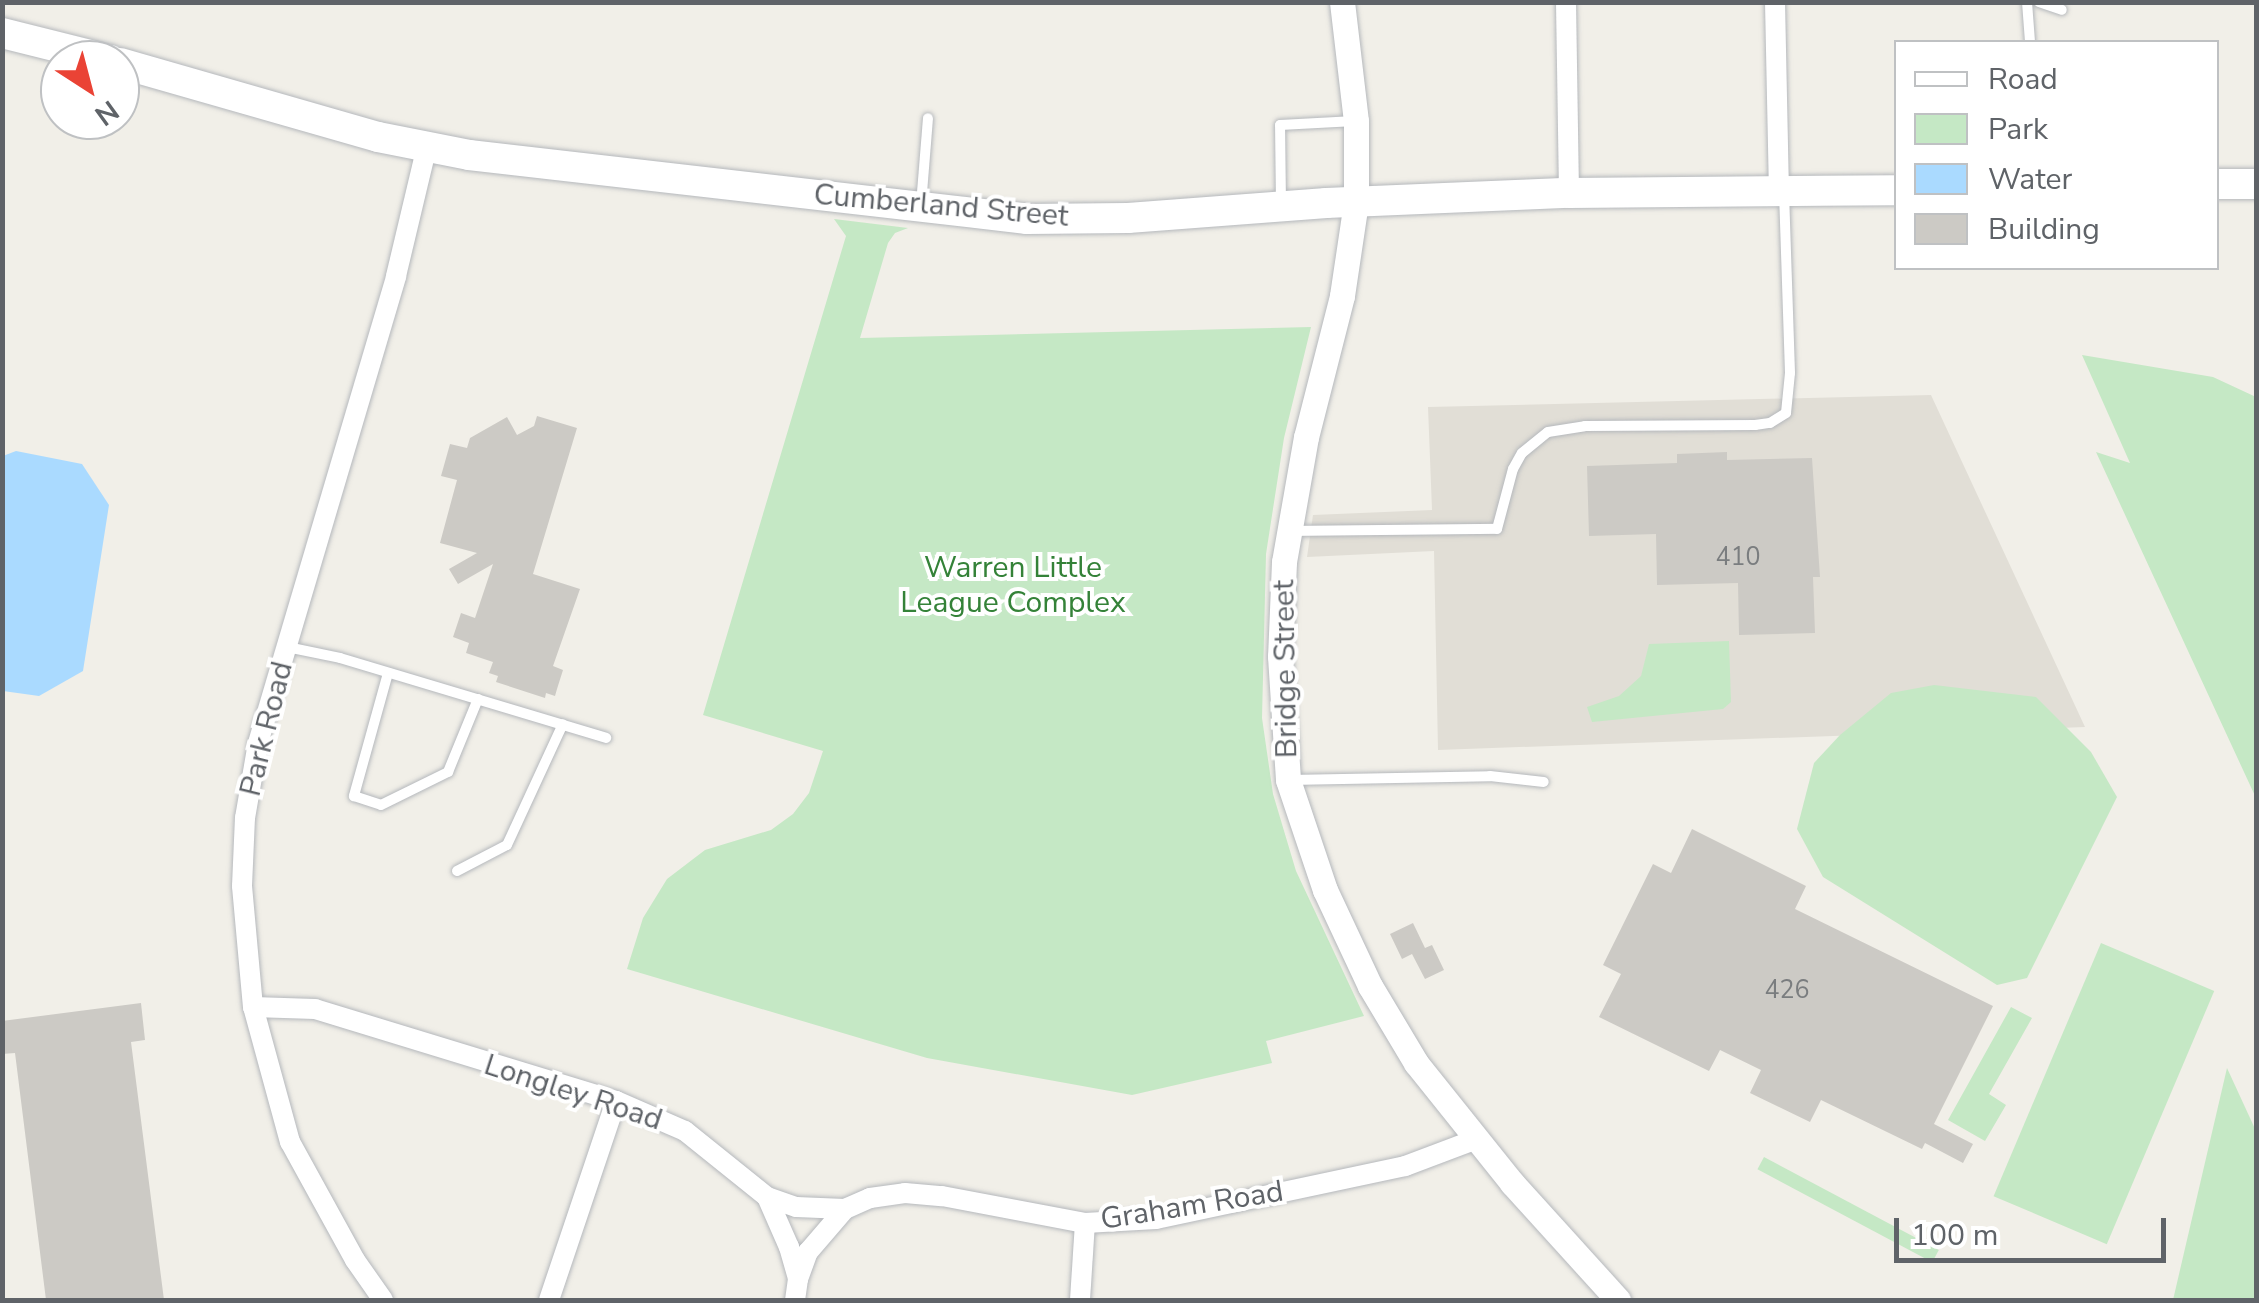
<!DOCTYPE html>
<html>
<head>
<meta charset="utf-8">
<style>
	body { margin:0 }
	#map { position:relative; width:2259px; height:1303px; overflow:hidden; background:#f1efe8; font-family:"Nunito Sans",sans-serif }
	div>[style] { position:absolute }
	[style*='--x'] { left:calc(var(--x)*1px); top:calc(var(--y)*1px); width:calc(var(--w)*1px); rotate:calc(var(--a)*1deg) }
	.education>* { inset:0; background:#e1ded6 }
	.green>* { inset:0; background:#c5e8c5; transform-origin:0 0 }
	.water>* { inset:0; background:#aadaff }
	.building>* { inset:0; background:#cccac5 }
	.roads { filter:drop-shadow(0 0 2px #b5b8bc) drop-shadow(0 0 2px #b5b8bc) }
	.service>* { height:10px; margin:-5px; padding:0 5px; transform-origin:5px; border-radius:5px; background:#fff }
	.minor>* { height:20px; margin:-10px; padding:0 10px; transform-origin:10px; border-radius:10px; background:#fff }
	.tertiary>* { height:25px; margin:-12.5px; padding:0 12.5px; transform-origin:12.5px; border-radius:12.5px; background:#fff }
	.secondary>* { height:30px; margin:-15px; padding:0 15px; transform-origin:15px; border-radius:15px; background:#fff }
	span { translate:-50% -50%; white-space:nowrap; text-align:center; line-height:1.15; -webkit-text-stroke:8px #fff; paint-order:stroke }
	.number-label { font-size:25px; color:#7a7d7f }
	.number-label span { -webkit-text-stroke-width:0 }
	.street-label { font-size:30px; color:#5f6368 }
	.park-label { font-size:30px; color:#348238 }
	.frame { position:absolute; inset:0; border:5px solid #5f6368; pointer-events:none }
	.legend { position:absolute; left:1894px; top:40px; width:325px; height:230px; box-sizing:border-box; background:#fff; border:2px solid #bfc1c3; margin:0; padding:12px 18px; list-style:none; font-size:30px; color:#5f6368 }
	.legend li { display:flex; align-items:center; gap:20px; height:50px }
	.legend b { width:50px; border:2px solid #bfc1c3 }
	.north { position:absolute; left:40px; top:40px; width:100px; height:100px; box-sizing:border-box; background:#fff; border:2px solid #bfc1c3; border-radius:50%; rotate:144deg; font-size:28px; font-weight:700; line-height:40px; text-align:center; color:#5f6368 }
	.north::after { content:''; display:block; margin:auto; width:35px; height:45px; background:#ea4335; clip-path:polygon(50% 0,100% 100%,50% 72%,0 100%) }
	.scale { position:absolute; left:1894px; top:1218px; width:272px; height:45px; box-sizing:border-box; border:5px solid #5f6368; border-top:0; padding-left:12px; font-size:30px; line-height:35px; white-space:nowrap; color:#5f6368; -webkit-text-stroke:8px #fff; paint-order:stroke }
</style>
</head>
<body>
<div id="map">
	<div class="education">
		<i style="clip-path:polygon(1931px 395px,2085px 727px,1438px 750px,1434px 551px,1307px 557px,1313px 515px,1432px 510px,1428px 407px)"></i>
	</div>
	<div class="green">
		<i style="clip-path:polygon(834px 219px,908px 228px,895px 233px,888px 243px,860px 338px,1311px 327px,1284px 438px,1266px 554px,1262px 718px,1273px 794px,1296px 871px,1364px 1016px,1266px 1041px,1272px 1063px,1132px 1095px,927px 1058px,627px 969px,643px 918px,667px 879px,705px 850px,771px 830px,793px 814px,809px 793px,823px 751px,703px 715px,846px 236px)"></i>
		<i style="clip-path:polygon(2082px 355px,2213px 377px,2256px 397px,2256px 798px,2096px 452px,2130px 463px)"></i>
		<i style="clip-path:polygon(1729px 641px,1731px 702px,1723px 709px,1592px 722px,1587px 707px,1619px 696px,1641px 676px,1649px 644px)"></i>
		<i style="clip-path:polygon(1934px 685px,2036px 697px,2091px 752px,2117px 797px,2027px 978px,1997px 985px,1823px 877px,1797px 829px,1814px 763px,1840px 735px,1891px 693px)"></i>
		<i style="left:2101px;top:943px;width:123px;height:275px;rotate:23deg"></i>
		<i style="clip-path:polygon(2011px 1007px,2032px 1018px,1989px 1094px,2006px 1105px,1985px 1141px,1948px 1120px)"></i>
		<i style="clip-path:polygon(2227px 1068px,2256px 1131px,2256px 1300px,2173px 1300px)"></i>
		<i style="left:1764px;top:1157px;width:198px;height:14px;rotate:28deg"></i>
	</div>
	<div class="water">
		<i style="clip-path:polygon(16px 451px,82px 464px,109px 505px,83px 671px,39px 696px,3px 691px,3px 456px)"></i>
	</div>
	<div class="building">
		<i style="clip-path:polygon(537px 416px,577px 428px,533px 574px,580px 589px,553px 666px,563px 670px,557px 689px,555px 696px,546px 693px,545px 698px,496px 682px,498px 676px,489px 673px,493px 662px,466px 653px,469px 643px,453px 637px,461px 613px,475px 618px,493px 564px,458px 584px,449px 569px,477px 553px,440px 543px,457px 480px,441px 476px,450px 444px,467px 448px,470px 438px,507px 417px,517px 435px,534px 426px)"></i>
		<i style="clip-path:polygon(1727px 452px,1727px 460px,1812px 458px,1820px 577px,1813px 577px,1815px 633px,1739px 635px,1738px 583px,1657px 585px,1656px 534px,1589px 536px,1587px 466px,1677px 463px,1677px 454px)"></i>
		<i style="clip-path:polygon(1692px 829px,1806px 886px,1795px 909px,1993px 1006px,1934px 1124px,1973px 1144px,1963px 1163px,1925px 1143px,1922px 1149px,1821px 1100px,1810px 1122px,1750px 1093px,1761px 1070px,1720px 1050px,1709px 1071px,1599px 1017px,1621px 974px,1603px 965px,1653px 864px,1671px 873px)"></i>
		<i style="clip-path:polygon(1413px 923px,1425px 948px,1432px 945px,1444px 970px,1425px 979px,1412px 954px,1402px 959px,1390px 934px)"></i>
		<i style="clip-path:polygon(141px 1003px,145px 1040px,131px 1042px,164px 1300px,46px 1300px,15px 1053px,2px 1054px,2px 1021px)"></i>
	</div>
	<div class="roads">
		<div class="service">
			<i style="--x:2027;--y:2;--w:40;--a:85.7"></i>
			<i style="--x:2039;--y:2;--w:24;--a:19"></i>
			<i style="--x:1281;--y:204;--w:79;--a:-90.7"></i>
			<i style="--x:1280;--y:125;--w:75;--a:-3.1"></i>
			<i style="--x:921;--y:205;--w:87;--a:-85.4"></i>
			<i style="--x:1291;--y:531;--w:206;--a:-0.6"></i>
			<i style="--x:1497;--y:529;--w:62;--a:-75.1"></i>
			<i style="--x:1513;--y:469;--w:18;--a:-61"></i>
			<i style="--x:1522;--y:453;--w:33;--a:-39"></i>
			<i style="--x:1548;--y:432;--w:37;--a:-9"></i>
			<i style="--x:1585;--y:426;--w:170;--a:-0.3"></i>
			<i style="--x:1755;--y:425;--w:15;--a:-8"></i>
			<i style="--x:1770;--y:423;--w:19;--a:-32"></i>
			<i style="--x:1786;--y:413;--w:40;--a:-84.3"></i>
			<i style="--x:1790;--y:373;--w:180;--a:-91.9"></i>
			<i style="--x:287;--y:647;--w:54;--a:11.7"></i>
			<i style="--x:340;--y:658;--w:278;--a:16.7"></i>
			<i style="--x:388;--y:673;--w:128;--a:105.5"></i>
			<i style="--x:354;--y:796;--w:28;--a:18"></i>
			<i style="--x:381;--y:805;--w:75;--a:-26.2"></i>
			<i style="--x:448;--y:772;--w:79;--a:-67.7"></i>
			<i style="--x:1289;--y:780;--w:201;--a:-1.1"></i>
			<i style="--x:1490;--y:776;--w:54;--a:6.3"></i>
			<i style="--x:457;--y:871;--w:56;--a:-27.5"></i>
			<i style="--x:507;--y:845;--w:133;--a:-65.2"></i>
		</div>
		<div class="minor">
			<i style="--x:1566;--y:2;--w:191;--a:89.1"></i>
			<i style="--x:1775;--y:2;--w:190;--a:88.8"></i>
			<i style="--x:253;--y:1007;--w:62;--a:1.8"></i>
			<i style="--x:315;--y:1009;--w:315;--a:17"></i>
			<i style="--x:616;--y:1101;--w:75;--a:23.5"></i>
			<i style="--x:685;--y:1131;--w:105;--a:38.8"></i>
			<i style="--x:767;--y:1197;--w:55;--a:66.3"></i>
			<i style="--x:789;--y:1247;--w:33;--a:74"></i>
			<i style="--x:798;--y:1279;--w:21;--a:98"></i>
			<i style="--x:767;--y:1197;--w:31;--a:19"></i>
			<i style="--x:796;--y:1207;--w:49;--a:2.3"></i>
			<i style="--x:845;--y:1209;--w:27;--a:-24"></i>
			<i style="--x:870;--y:1198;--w:35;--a:-8"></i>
			<i style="--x:905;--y:1193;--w:37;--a:5"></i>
			<i style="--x:942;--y:1196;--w:146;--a:10.7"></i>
			<i style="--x:1085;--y:1223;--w:71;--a:-3.2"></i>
			<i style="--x:1156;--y:1219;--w:255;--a:-12"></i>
			<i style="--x:1405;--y:1166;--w:77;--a:-20.6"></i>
			<i style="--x:798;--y:1279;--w:29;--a:-70"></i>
			<i style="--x:808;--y:1252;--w:57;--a:-49.3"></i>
			<i style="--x:383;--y:1300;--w:49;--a:-125"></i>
			<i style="--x:355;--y:1260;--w:135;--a:-118.8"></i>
			<i style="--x:290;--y:1142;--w:140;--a:-105.3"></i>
			<i style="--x:253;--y:1007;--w:121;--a:-95.2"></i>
			<i style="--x:242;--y:886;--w:68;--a:-87.5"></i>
			<i style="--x:245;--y:818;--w:76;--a:-80.2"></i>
			<i style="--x:258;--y:743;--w:487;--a:-73.5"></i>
			<i style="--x:396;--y:276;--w:134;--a:-76.6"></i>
			<i style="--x:549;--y:1300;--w:210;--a:-71.4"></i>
			<i style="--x:1080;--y:1300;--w:77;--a:-86.3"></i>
		</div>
		<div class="tertiary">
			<i style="--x:1342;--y:2;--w:120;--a:83.3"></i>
			<i style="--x:1356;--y:121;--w:81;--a:90"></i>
			<i style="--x:1356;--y:202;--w:95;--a:98.5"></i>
			<i style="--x:1342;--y:296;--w:146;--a:104.3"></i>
			<i style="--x:1306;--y:437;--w:127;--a:100"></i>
			<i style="--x:1284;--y:562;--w:94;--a:92.4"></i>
			<i style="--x:1280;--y:656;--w:124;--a:86.3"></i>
			<i style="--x:1288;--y:780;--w:116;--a:71.4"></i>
			<i style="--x:1325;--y:890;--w:106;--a:64.9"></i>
			<i style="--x:1370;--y:986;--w:90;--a:59.1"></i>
			<i style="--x:1416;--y:1063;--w:154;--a:51.3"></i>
			<i style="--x:1512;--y:1183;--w:158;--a:47.8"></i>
		</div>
		<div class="secondary">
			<i style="--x:2;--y:33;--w:111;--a:14"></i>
			<i style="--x:120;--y:63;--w:268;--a:16"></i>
			<i style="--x:378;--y:137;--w:93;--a:11.2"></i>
			<i style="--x:469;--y:155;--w:562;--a:6.54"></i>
			<i style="--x:1027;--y:219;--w:101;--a:-0.6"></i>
			<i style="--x:1128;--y:218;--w:199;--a:-4.3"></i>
			<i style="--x:1326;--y:203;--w:243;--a:-2.4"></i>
			<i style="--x:1569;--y:193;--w:327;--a:-0.5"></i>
			<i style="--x:2216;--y:184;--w:40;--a:0"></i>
		</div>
	</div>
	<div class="number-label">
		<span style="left:1738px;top:557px">410</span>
		<span style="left:1787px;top:990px">426</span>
	</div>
	<div class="street-label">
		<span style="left:941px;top:206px;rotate:5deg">Cumberland Street</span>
		<span style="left:1286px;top:669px;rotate:-91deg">Bridge Street</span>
		<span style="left:267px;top:729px;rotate:-76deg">Park Road</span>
		<span style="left:573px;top:1093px;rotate:18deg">Longley Road</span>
		<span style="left:1192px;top:1206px;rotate:-9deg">Graham Road</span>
	</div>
	<div class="park-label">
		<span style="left:1013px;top:585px">Warren Little<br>League Complex</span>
	</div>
	<div class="frame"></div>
	<ul class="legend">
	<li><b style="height:12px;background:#fff"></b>Road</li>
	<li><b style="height:28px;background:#c5e8c5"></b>Park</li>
	<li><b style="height:28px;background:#aadaff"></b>Water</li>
	<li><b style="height:28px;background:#cccac5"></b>Building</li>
	</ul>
	<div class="north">N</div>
	<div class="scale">100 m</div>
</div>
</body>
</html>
